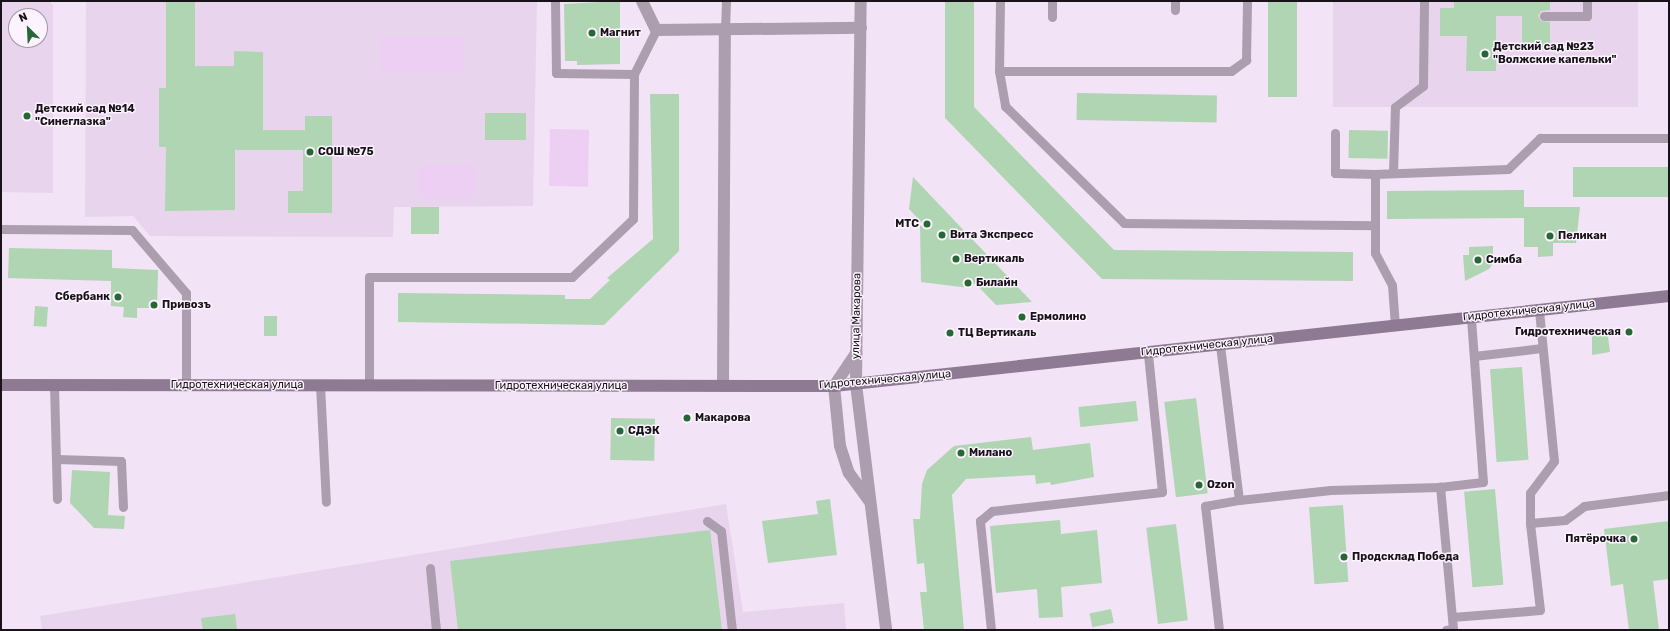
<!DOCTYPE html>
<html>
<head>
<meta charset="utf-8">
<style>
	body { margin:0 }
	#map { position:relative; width:1670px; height:631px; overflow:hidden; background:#f3e3f6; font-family:Rubik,sans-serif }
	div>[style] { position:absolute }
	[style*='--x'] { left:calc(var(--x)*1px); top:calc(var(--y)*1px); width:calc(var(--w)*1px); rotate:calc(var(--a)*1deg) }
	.built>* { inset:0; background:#e9d4ed; transform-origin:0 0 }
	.green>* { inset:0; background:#eecff4; transform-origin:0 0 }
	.building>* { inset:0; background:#afd5b2; transform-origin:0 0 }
	.service>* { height:9px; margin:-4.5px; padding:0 4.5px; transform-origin:4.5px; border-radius:4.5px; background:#ac9eaf }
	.minor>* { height:12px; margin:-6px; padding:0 6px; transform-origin:6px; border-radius:6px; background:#ac9eaf }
	.tertiary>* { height:12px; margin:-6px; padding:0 6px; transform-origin:6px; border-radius:6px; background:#ac9eaf }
	.secondary>* { height:12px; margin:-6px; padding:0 6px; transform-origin:6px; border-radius:6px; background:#8e7a92 }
	.dots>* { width:11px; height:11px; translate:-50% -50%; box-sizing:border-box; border:2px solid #fcf3fe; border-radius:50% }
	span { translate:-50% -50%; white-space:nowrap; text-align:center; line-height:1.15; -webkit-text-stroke:3px #fcf3fe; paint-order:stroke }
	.poi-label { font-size:11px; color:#181319; font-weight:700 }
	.left { translate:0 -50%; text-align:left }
	.right { translate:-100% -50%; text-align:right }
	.street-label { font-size:11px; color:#181319 }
	.frame { position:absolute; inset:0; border:2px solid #181319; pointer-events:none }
	.north { position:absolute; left:8px; top:8px; width:40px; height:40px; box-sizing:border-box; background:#fcf3fe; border:1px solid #a199a2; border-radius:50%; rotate:336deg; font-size:11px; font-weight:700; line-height:16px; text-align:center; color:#181319 }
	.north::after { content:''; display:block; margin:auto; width:14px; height:18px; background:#256833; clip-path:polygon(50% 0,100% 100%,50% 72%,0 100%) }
</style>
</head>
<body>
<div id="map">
	<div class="built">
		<i style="clip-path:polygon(evenodd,1px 1px,49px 1px,53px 5px,53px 193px,1px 192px,1px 1px,16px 16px,40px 16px,40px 40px,16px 40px,16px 16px)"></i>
		<i style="clip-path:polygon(86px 1px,537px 1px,533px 206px,394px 207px,393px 237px,150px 236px,133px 216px,85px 217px)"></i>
		<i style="left:1333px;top:1px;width:305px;height:106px"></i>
		<i style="clip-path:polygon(726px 504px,743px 612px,844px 603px,846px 630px,42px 630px,40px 616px)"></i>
	</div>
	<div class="green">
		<i style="left:381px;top:36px;width:84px;height:38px"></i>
		<i style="left:550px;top:129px;width:39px;height:57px;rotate:1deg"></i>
		<i style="left:418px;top:165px;width:57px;height:33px"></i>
	</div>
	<div class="building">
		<i style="clip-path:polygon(166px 1px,195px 1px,195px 66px,234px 66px,234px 51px,263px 52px,263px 130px,305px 130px,305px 116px,332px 116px,332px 213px,288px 213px,288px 191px,303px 191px,303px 150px,235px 150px,235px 210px,165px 211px,166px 147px,159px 147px,159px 88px,166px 88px)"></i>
		<i style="clip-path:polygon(620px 1px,620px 64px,577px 65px,577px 61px,565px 61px,564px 4px)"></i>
		<i style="clip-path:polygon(945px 1px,974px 1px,974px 107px,1114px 250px,1353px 252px,1353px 281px,1102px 279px,945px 118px)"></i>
		<i style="left:1268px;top:1px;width:29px;height:96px"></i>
		<i style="clip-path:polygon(1454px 1px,1550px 1px,1550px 10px,1541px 11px,1538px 16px,1541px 21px,1550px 22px,1550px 49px,1522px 49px,1522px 16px,1496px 16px,1496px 71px,1466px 71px,1467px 36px,1440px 36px,1440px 8px,1454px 8px)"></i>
		<i style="left:1077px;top:93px;width:140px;height:27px;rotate:1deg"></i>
		<i style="clip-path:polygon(650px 94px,679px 94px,679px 251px,604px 325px,398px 322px,398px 293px,565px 295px,565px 299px,590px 299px,610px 280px,607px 278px,653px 239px)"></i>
		<i style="left:485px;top:113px;width:41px;height:27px"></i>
		<i style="left:1349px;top:130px;width:39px;height:28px;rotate:1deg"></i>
		<i style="left:1573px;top:167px;width:96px;height:30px"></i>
		<i style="clip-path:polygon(913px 177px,1032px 302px,996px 305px,975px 283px,969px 288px,921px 282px,920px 226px,925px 226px,909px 209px)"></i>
		<i style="clip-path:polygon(1524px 190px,1524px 207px,1580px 207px,1576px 243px,1553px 243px,1553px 256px,1538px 257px,1538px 247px,1524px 247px,1524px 218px,1387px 219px,1387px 191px)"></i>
		<i style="left:439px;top:207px;width:27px;height:28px;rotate:90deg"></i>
		<i style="clip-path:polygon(1493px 246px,1493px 263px,1489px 269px,1465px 281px,1463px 255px,1469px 255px,1469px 247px)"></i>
		<i style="clip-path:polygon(9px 248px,112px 250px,112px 268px,158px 270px,157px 308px,137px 308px,137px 318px,123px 317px,124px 307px,111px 306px,111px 281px,8px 278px)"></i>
		<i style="left:35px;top:306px;width:13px;height:20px;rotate:4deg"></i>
		<i style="left:264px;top:316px;width:13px;height:20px"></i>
		<i style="clip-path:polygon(1607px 329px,1610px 352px,1592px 355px,1592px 331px)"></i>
		<i style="left:1522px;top:367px;width:93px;height:32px;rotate:86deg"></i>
		<i style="left:1196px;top:398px;width:96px;height:32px;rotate:83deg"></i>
		<i style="left:1136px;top:401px;width:20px;height:58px;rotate:84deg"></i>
		<i style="left:611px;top:418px;width:44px;height:42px;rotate:1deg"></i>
		<i style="clip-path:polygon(1031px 437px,1033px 450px,1090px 443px,1094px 477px,1051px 485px,1050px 482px,1036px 484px,1035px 475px,966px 479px,952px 495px,964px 630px,924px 630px,920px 592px,927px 592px,924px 563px,917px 564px,913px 519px,920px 519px,922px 484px,927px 470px,954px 446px)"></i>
		<i style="clip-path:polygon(72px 470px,110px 472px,108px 515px,125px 516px,124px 529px,94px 528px,70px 503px)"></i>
		<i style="left:1495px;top:489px;width:96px;height:31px;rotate:85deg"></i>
		<i style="clip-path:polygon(830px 499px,837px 555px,768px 563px,762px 521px,818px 514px,816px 501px)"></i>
		<i style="left:1343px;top:505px;width:77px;height:34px;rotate:86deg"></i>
		<i style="clip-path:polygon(1060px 520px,1061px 534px,1097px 530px,1102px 583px,1061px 587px,1063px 617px,1039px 618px,1037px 589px,996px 593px,990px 526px)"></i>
		<i style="clip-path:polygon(1669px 521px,1669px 579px,1653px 581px,1659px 630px,1629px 630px,1623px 584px,1611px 586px,1604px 529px)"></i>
		<i style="left:1176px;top:524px;width:97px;height:30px;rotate:83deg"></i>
		<i style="clip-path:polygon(710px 530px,722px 630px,458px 630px,450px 561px)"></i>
		<i style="left:1111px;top:609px;width:14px;height:22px;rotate:78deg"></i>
		<i style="clip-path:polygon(235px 614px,237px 630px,203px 630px,201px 618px)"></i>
	</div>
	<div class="service">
		<i style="--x:555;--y:1;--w:72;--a:89.2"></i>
		<i style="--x:556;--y:73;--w:78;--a:0.7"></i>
		<i style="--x:1000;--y:1;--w:70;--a:90.8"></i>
		<i style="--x:999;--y:71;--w:36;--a:80"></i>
		<i style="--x:1005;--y:106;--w:167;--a:44.5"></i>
		<i style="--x:1124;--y:223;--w:251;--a:0.5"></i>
		<i style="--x:1052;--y:1;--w:16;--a:90"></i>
		<i style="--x:1175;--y:1;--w:9;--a:90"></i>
		<i style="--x:1544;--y:16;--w:43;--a:0"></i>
		<i style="--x:1587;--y:16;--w:15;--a:-90"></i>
		<i style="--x:725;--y:30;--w:29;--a:-88"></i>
		<i style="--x:999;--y:71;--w:232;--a:0"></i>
		<i style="--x:1231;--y:71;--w:19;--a:-36"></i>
		<i style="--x:1246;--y:60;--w:59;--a:-89"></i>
		<i style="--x:1335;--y:133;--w:40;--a:90"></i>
		<i style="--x:1335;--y:173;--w:40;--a:1.4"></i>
		<i style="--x:1375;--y:174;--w:79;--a:90"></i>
		<i style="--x:1375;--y:253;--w:36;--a:62"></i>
		<i style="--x:1392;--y:285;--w:41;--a:85.8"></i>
		<i style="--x:1393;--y:173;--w:66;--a:-88.3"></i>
		<i style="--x:1395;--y:107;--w:35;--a:-37"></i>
		<i style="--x:1423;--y:86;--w:85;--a:-89.3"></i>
		<i style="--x:1375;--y:174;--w:133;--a:-2.2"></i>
		<i style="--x:1508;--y:169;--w:45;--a:-44.1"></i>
		<i style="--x:1540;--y:138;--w:129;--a:0"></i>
		<i style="--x:1;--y:229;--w:131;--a:0.4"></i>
		<i style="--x:132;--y:230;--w:83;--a:49.4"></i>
		<i style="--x:186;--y:293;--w:92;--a:90"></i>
		<i style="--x:1474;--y:356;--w:68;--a:-6.7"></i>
		<i style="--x:54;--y:385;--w:114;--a:88.5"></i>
		<i style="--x:320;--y:385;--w:117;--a:87.1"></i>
		<i style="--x:369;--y:386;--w:109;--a:-90"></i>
		<i style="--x:369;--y:277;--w:203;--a:0"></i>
		<i style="--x:572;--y:277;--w:84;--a:-43.6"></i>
		<i style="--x:633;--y:219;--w:145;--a:-89.6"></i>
		<i style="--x:634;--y:74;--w:49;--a:-63.4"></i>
		<i style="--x:57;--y:459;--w:64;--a:1.8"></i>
		<i style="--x:121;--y:461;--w:46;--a:87.5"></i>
		<i style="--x:1239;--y:500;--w:92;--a:-6.3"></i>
		<i style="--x:1330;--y:490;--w:110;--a:-1.6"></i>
		<i style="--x:707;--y:521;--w:17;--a:36"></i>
		<i style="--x:721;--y:531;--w:100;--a:83.7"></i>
		<i style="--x:1530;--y:523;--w:30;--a:-90"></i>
		<i style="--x:1530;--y:493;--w:40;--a:-53"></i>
		<i style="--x:1554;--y:461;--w:152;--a:-95.7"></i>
		<i style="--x:430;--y:568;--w:62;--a:84.5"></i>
		<i style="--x:1452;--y:617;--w:88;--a:-4.5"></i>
		<i style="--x:1540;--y:610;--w:88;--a:-96.6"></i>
		<i style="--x:1530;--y:523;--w:35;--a:-5"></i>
		<i style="--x:1565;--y:520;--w:24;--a:-36"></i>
		<i style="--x:1584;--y:506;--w:86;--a:-7.4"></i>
		<i style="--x:991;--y:630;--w:110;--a:-95.8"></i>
		<i style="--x:980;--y:521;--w:16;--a:-40"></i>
		<i style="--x:992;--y:511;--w:171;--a:-6.4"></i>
		<i style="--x:1162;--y:492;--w:140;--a:-95.8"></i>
		<i style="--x:1219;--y:630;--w:125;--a:-96.4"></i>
		<i style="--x:1205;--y:506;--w:35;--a:-10"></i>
		<i style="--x:1239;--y:500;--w:156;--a:-97"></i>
		<i style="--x:1446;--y:630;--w:7;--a:-8"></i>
		<i style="--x:1453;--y:629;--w:143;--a:-95.2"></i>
		<i style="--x:1440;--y:487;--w:43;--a:-6.6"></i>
		<i style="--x:1483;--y:482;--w:164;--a:-94.2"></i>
	</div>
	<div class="minor">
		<i style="--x:642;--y:1;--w:32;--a:64"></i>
		<i style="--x:656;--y:30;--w:205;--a:-0.6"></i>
		<i style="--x:856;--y:384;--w:383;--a:-89.3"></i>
		<i style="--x:723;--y:386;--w:356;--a:-89.7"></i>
		<i style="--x:834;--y:386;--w:40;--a:-56"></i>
	</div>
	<div class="tertiary">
		<i style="--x:856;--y:384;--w:248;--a:83"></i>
		<i style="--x:834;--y:386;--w:60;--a:84.3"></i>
		<i style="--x:840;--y:446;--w:28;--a:72"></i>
		<i style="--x:849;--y:473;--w:34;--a:54"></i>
	</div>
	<div class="secondary">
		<i style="--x:1;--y:385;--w:833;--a:0.07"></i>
		<i style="--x:834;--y:386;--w:840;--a:-6.15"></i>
	</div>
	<div class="dots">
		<i style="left:592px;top:33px;background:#256833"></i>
		<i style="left:1485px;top:54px;background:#256833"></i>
		<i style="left:27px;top:116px;background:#256833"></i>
		<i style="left:310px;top:152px;background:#256833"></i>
		<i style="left:927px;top:224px;background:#256833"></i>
		<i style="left:942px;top:235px;background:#256833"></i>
		<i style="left:1550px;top:236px;background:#256833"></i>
		<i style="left:956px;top:259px;background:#256833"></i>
		<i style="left:1478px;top:260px;background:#256833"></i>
		<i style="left:968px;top:283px;background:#256833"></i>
		<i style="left:118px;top:297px;background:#256833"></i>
		<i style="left:154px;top:305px;background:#256833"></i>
		<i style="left:1022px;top:317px;background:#256833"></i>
		<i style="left:1629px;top:332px;background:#256833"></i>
		<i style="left:950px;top:333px;background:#256833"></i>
		<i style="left:687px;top:418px;background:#256833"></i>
		<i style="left:620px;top:431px;background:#256833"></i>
		<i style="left:961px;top:453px;background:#256833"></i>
		<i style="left:1199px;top:485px;background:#256833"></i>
		<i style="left:1634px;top:539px;background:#256833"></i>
		<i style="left:1344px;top:557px;background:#256833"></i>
	</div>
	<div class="poi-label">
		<span class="left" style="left:600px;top:33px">Магнит</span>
		<span class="left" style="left:1493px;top:54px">Детский сад №23<br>"Волжские капельки"</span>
		<span class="left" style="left:35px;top:116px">Детский сад №14<br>"Синеглазка"</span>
		<span class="left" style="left:318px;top:152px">СОШ №75</span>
		<span class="right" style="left:919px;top:224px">МТС</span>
		<span class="left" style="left:950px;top:235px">Вита Экспресс</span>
		<span class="left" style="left:1558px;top:236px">Пеликан</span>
		<span class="left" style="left:964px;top:259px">Вертикаль</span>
		<span class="left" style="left:1486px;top:260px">Симба</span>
		<span class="left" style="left:976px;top:283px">Билайн</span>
		<span class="right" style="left:110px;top:297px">Сбербанк</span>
		<span class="left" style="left:162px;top:305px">Привозъ</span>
		<span class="left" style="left:1030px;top:317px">Ермолино</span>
		<span class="right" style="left:1621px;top:332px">Гидротехническая</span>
		<span class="left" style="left:958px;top:333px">ТЦ Вертикаль</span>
		<span class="left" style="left:695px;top:418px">Макарова</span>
		<span class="left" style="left:628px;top:431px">СДЭК</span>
		<span class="left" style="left:969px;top:453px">Милано</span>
		<span class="left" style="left:1207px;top:485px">Ozon</span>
		<span class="right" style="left:1626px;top:539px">Пятёрочка</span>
		<span class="left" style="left:1352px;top:557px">Продсклад Победа</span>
	</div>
	<div class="street-label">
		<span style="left:1529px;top:311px;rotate:-6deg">Гидротехническая улица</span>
		<span style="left:857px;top:316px;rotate:-89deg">улица Макарова</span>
		<span style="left:1207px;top:346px;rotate:-6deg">Гидротехническая улица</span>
		<span style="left:885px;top:380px;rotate:-5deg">Гидротехническая улица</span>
		<span style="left:237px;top:385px">Гидротехническая улица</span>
		<span style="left:561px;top:386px">Гидротехническая улица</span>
	</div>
	<div class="frame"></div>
	<div class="north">N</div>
</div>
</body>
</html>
